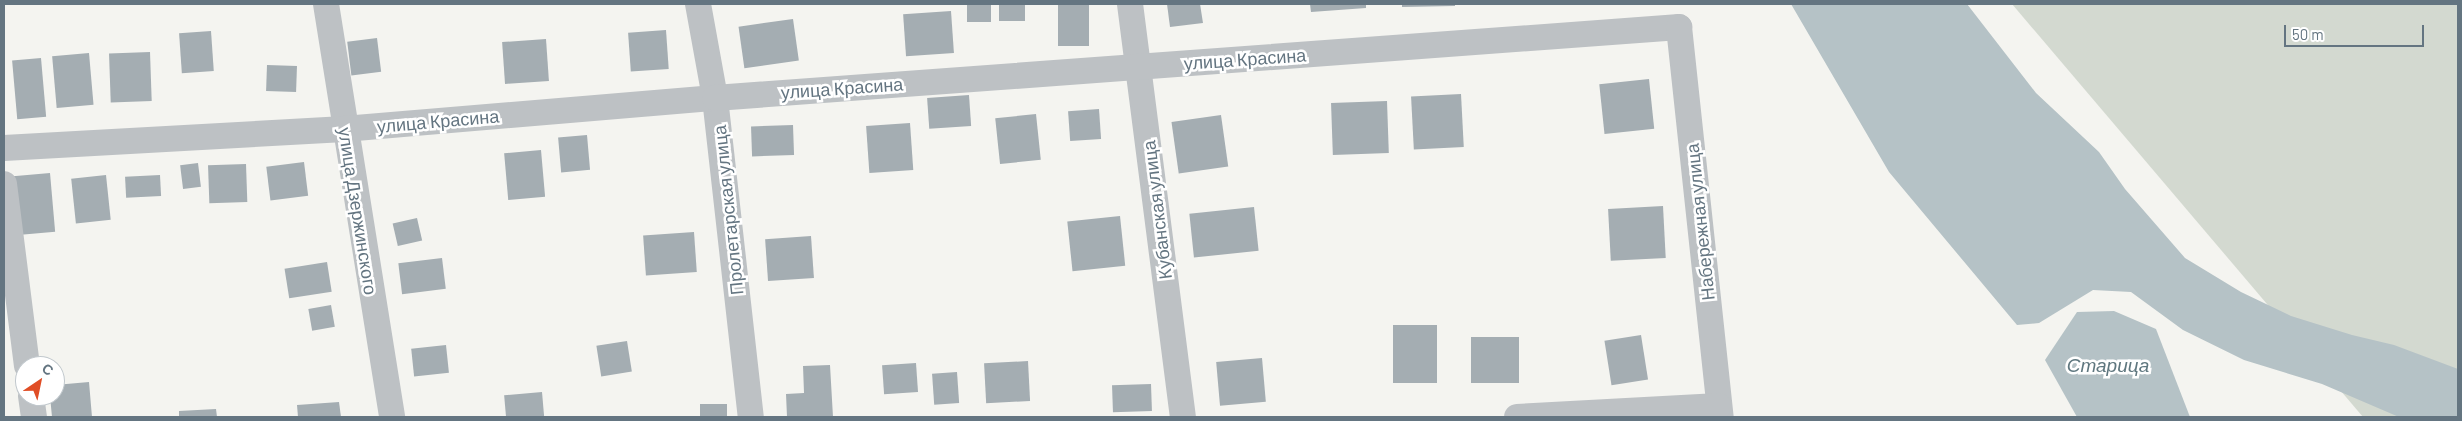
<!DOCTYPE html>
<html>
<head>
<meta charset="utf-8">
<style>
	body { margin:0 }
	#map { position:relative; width:2462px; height:421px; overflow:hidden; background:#f4f4f0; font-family:Barlow,sans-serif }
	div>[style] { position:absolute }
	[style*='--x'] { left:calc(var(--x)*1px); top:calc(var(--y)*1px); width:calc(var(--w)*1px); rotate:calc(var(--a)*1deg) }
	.green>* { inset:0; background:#d3d9d0 }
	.water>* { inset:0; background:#b5c2c6 }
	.building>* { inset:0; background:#a4adb2; transform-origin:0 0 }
	.minor>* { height:26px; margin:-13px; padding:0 13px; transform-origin:13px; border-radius:13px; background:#bdc1c4 }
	span { translate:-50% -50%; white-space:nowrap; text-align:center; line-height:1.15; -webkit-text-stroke:5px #fff; paint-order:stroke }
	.street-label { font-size:18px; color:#647581 }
	.water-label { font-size:19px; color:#5f777f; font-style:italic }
	.frame { position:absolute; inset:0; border:5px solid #647581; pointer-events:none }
	.north { position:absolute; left:15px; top:356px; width:50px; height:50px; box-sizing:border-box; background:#fff; border:1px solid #c1c8cd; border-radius:50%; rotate:34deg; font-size:14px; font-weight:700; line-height:20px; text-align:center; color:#647581 }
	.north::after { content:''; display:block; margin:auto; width:18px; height:22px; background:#e04d25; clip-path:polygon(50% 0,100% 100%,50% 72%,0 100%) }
	.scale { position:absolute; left:2284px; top:25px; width:140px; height:22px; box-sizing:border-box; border:2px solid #647581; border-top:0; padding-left:6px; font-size:15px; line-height:18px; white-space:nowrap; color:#647581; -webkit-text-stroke:4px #fff; paint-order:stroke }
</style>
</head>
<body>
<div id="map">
	<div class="green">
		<i style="clip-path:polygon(2012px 4px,2458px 4px,2458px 417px,2363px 417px)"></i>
	</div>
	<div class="water">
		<i style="clip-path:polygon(1791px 4px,1967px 4px,2036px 93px,2099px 152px,2125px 189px,2185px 258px,2241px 292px,2291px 316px,2352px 335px,2394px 345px,2458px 369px,2458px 417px,2399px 417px,2322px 384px,2244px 360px,2183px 330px,2131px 292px,2093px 290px,2039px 323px,2017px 325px,1889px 172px)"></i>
		<i style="clip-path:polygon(2114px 311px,2156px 329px,2190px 417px,2077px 417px,2045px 360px,2077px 312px)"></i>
	</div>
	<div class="building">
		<i style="left:967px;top:4px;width:24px;height:18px"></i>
		<i style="left:999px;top:4px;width:26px;height:17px"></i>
		<i style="left:1058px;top:4px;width:31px;height:42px"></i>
		<i style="clip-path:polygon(1167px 4px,1200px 4px,1203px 23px,1170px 27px)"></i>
		<i style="clip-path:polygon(1310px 4px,1366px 4px,1366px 8px,1311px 12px)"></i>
		<i style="clip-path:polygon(1402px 4px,1455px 4px,1455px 6px,1402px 7px)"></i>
		<i style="left:951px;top:11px;width:42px;height:48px;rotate:86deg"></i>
		<i style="left:793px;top:19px;width:42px;height:55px;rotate:82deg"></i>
		<i style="left:666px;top:30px;width:39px;height:38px;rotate:86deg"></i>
		<i style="left:211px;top:31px;width:40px;height:32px;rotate:86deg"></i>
		<i style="left:377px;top:38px;width:34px;height:30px;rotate:83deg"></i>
		<i style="left:546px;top:39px;width:42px;height:44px;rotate:86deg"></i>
		<i style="left:150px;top:52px;width:49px;height:41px;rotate:88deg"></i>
		<i style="left:89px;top:53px;width:52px;height:37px;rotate:85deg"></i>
		<i style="left:41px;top:58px;width:59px;height:29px;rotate:85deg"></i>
		<i style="left:267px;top:65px;width:30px;height:26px;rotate:2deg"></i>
		<i style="left:1649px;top:79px;width:50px;height:50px;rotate:84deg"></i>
		<i style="left:1461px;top:94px;width:53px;height:50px;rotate:87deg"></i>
		<i style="left:969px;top:95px;width:31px;height:42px;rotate:86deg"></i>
		<i style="left:1387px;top:101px;width:52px;height:56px;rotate:88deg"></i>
		<i style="left:1099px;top:109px;width:30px;height:31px;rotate:86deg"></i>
		<i style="left:1036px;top:114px;width:46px;height:41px;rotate:84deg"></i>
		<i style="left:1221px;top:115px;width:52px;height:50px;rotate:82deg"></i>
		<i style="left:910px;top:123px;width:47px;height:44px;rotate:86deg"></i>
		<i style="left:793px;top:125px;width:30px;height:42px;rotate:88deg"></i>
		<i style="left:587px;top:135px;width:35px;height:29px;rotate:85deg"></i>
		<i style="left:541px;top:150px;width:47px;height:37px;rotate:85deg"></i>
		<i style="left:304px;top:162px;width:34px;height:38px;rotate:83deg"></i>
		<i style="left:198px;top:163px;width:24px;height:18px;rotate:83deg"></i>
		<i style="left:246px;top:164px;width:38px;height:38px;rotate:88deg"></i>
		<i style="left:50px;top:173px;width:59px;height:40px;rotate:85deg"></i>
		<i style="left:106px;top:175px;width:45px;height:35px;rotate:84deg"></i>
		<i style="left:160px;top:175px;width:21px;height:35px;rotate:87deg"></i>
		<i style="left:1663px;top:206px;width:52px;height:55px;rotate:87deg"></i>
		<i style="left:1254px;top:207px;width:44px;height:65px;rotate:84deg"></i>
		<i style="left:1120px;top:216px;width:50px;height:53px;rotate:84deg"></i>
		<i style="left:417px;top:218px;width:23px;height:25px;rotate:77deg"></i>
		<i style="left:694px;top:232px;width:40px;height:51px;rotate:86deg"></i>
		<i style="left:811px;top:236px;width:42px;height:46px;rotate:86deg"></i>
		<i style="left:442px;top:258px;width:31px;height:44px;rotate:83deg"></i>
		<i style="left:327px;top:262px;width:30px;height:43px;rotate:81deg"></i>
		<i style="left:331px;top:305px;width:22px;height:23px;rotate:80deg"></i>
		<i style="left:1393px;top:325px;width:44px;height:58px"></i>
		<i style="left:1641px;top:335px;width:45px;height:37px;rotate:81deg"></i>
		<i style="left:1471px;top:337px;width:48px;height:46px"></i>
		<i style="left:627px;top:341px;width:31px;height:31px;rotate:81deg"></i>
		<i style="left:446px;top:345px;width:28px;height:35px;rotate:84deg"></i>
		<i style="left:1262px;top:358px;width:44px;height:46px;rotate:85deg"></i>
		<i style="left:1028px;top:361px;width:40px;height:44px;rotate:87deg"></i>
		<i style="left:916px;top:363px;width:29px;height:34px;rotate:86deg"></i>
		<i style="clip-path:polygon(830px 365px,833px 417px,787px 417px,786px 394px,804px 393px,803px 366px)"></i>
		<i style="left:957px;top:372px;width:31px;height:25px;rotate:86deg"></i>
		<i style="clip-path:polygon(89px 382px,92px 417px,52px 417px,50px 396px,55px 396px,55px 385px)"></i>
		<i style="left:1151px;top:384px;width:27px;height:39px;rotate:88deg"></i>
		<i style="left:542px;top:392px;width:25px;height:38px;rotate:85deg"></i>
		<i style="clip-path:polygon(339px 402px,341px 417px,298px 417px,297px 405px)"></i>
		<i style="left:700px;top:404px;width:27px;height:13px"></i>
		<i style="clip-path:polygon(216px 409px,217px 417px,179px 417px,179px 411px)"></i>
	</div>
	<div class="minor">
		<i style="--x:326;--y:4;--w:418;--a:80.9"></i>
		<i style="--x:698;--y:4;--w:96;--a:79.7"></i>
		<i style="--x:715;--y:98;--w:321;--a:83.6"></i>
		<i style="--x:1130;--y:4;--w:416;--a:82.7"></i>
		<i style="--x:4;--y:148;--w:341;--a:-3.2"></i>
		<i style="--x:344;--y:129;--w:372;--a:-4.8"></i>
		<i style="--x:715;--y:98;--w:967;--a:-4.21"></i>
		<i style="--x:1679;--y:27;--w:392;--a:83.9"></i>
		<i style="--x:4;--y:184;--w:183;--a:82.8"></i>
		<i style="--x:31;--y:396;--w:21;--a:82"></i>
		<i style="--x:1517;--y:417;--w:202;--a:-3.1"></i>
	</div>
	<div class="street-label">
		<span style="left:1245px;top:59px;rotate:-4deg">улица Красина</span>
		<span style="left:842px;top:88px;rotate:-4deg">улица Красина</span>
		<span style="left:438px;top:121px;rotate:-5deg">улица Красина</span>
		<span style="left:728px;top:210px;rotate:-96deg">Пролетарская улица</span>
		<span style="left:1157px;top:210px;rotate:-97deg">Кубанская улица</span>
		<span style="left:358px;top:211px;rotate:81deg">улица Дзержинского</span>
		<span style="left:1700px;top:222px;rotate:-96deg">Набережная улица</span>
	</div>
	<div class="water-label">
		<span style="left:2108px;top:365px">Старица</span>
	</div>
	<div class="frame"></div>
	<div class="north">С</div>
	<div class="scale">50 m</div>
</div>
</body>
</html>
